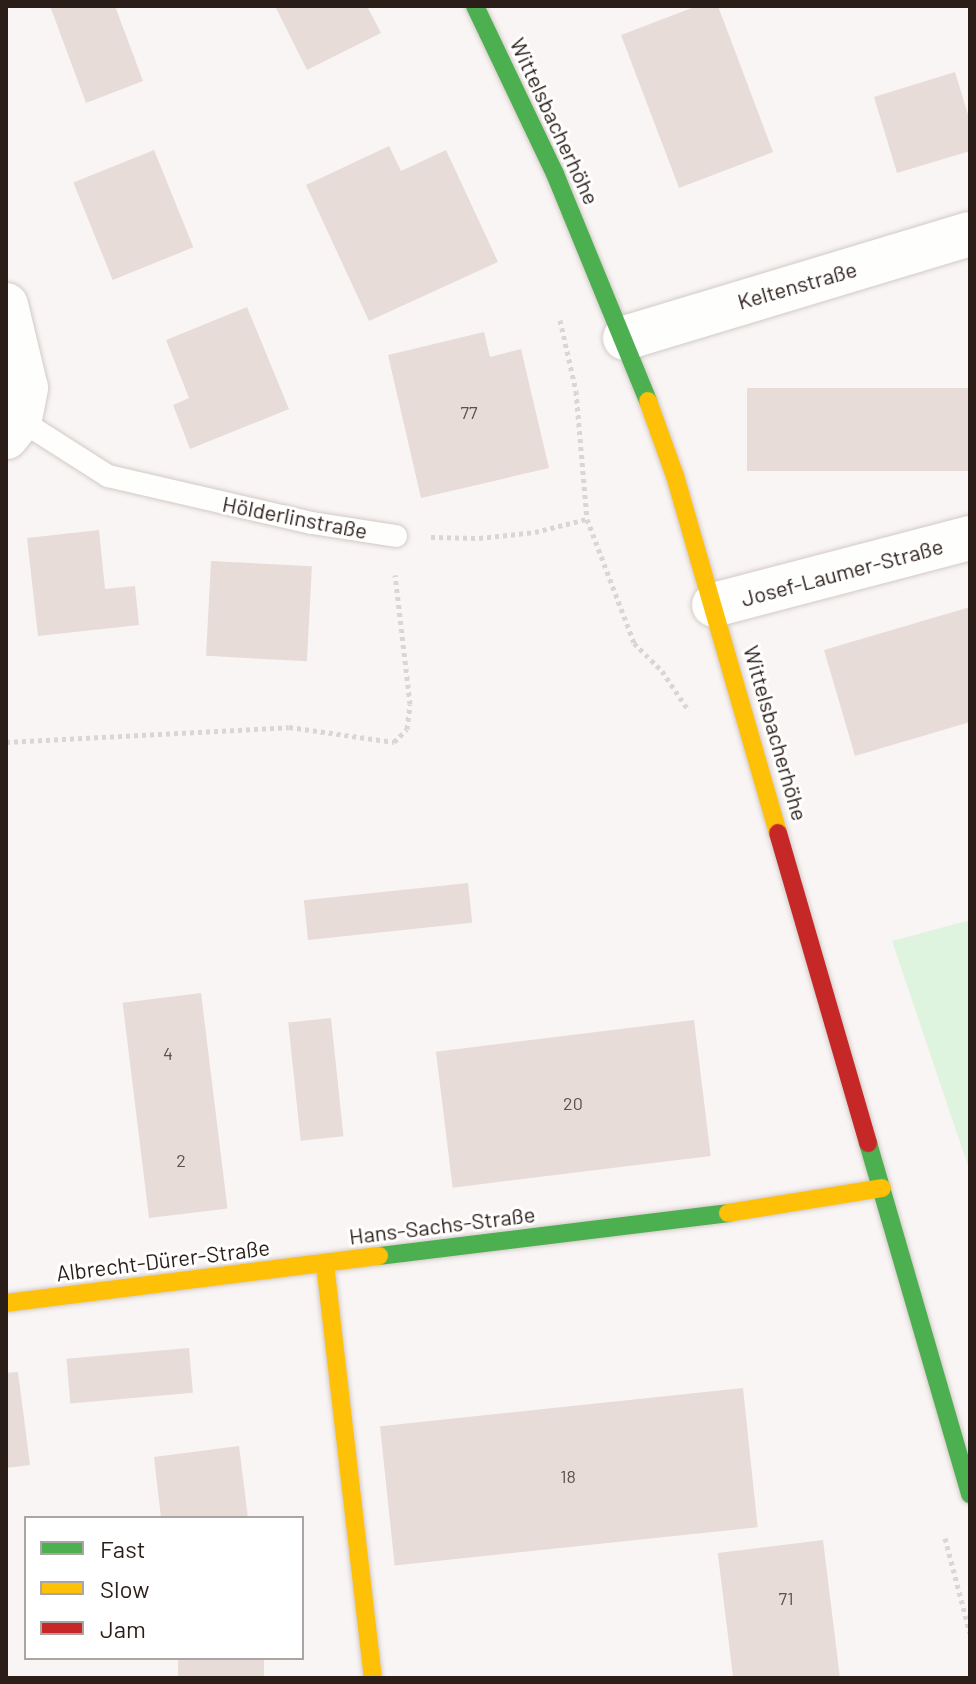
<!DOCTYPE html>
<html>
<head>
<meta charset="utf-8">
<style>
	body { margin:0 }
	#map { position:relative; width:976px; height:1684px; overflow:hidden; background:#f9f5f4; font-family:Barlow,sans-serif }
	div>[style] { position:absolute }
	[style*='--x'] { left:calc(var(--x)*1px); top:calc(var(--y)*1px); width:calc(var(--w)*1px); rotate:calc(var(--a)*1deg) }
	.green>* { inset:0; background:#dff4de }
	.building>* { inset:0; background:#e8dcd8; transform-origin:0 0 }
	.path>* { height:5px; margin-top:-2.5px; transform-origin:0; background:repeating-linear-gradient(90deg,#d9d7d6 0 4px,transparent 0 8px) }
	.roads { filter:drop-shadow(0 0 2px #d2cac7) drop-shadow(0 0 2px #d2cac7) }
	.lane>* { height:22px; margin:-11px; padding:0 11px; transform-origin:11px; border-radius:11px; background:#fefefd }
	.street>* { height:44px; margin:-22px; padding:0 22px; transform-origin:22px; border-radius:22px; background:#fefefd }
	.fast>* { height:18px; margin:-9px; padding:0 9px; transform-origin:9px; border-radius:9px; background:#4caf50 }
	.slow>* { height:18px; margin:-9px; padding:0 9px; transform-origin:9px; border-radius:9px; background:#ffc107 }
	.jam>* { height:18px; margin:-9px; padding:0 9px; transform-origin:9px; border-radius:9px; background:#c62828 }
	span { translate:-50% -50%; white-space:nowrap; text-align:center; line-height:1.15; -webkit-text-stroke:6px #fff; paint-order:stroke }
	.number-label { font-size:18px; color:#5c504a }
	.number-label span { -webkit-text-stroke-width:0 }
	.street-label { font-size:22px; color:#2b1e18 }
	.frame { position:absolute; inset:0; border:8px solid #2b1e18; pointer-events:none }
	.legend { position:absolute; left:24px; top:1516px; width:280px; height:144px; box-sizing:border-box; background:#fff; border:2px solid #aaa5a3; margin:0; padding:10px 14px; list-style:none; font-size:24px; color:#2b1e18 }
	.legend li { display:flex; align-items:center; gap:16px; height:40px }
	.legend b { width:40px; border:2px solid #aaa5a3 }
</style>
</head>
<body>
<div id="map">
	<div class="green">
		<i style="clip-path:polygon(970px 920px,970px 1172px,892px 941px)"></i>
	</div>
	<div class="building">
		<i style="clip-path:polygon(50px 6px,115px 6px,143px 81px,86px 103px)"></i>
		<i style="clip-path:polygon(275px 6px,367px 6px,381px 33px,307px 70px)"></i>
		<i style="clip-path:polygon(697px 6px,718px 6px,773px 152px,679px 188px,621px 35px)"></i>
		<i style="clip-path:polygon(955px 72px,970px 121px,970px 151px,897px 173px,874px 97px)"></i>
		<i style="clip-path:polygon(389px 146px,401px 171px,446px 150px,498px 262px,369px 321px,306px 185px)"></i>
		<i style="left:154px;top:150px;width:105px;height:87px;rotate:68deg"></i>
		<i style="clip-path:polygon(247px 307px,289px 409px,190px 449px,173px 405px,189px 398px,166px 340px)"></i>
		<i style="clip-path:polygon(484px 332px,490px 357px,521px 349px,549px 468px,421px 498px,388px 355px)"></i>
		<i style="left:970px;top:388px;width:83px;height:223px;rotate:90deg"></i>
		<i style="clip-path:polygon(99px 530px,105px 589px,135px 586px,139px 625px,38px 636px,27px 538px)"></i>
		<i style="left:211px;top:561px;width:101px;height:95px;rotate:3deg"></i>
		<i style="clip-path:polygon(970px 607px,970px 722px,855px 756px,824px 650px)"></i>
		<i style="left:468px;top:883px;width:40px;height:165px;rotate:84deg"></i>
		<i style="left:201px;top:993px;width:217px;height:79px;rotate:83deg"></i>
		<i style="left:331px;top:1018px;width:119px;height:43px;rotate:84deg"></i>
		<i style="left:694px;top:1020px;width:137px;height:260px;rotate:83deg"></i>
		<i style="left:189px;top:1348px;width:45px;height:123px;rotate:85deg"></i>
		<i style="clip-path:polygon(18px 1372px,30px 1465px,6px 1468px,6px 1373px)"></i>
		<i style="left:743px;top:1388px;width:140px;height:365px;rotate:84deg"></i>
		<i style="clip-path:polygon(239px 1446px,248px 1518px,161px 1518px,154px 1457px)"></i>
		<i style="left:823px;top:1540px;width:139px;height:106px;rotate:83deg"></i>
		<i style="left:178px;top:1658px;width:86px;height:20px"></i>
	</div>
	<div class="path">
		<i style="--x:560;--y:320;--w:73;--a:77.3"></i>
		<i style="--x:576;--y:391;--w:128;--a:85.1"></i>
		<i style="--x:587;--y:519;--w:133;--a:69.2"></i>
		<i style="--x:634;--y:643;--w:40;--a:45"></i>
		<i style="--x:662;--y:671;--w:48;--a:56"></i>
		<i style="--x:431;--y:537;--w:48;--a:1.2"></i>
		<i style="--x:479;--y:538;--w:56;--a:-6.1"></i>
		<i style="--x:535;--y:532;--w:54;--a:-14"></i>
		<i style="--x:6;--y:742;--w:283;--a:-3"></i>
		<i style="--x:289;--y:727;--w:106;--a:8.1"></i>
		<i style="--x:394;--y:742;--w:18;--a:-45"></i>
		<i style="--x:407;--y:729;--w:25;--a:-83"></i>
		<i style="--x:410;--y:704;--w:130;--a:-96.6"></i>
		<i style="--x:945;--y:1538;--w:98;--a:75.3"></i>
	</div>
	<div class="roads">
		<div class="lane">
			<i style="--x:20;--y:420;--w:104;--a:32.5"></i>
			<i style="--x:108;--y:476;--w:209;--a:13"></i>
			<i style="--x:312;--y:523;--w:85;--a:8.8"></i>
		</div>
		<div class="street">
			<i style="--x:6;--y:305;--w:85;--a:76.5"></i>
			<i style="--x:26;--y:388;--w:33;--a:101"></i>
			<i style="--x:20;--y:420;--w:22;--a:129"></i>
			<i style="--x:625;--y:338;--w:360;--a:-16.8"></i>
			<i style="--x:714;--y:605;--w:265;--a:-14.7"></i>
		</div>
		<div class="fast">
			<i style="--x:475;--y:6;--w:186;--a:64.5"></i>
			<i style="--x:555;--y:174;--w:245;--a:67.7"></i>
			<i style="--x:868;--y:1143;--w:366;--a:73.8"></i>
			<i style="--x:379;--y:1256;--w:352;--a:-7"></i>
		</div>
		<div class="slow">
			<i style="--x:648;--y:401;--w:80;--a:70.2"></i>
			<i style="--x:675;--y:476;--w:372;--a:73.9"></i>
			<i style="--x:728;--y:1213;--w:156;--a:-9.2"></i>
			<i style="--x:325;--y:1264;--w:417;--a:83.4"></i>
			<i style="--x:6;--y:1303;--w:376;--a:-7.2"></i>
		</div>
		<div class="jam">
			<i style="--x:778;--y:833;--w:323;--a:73.8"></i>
		</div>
	</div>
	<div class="number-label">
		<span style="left:469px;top:412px">77</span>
		<span style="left:168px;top:1053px">4</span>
		<span style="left:573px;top:1103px">20</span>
		<span style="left:181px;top:1160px">2</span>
		<span style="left:568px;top:1476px">18</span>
		<span style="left:786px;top:1598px">71</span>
	</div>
	<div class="street-label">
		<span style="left:555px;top:121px;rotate:65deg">Wittelsbacherhöhe</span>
		<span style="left:797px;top:285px;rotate:-16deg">Keltenstraße</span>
		<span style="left:295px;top:517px;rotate:11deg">Hölderlinstraße</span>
		<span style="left:842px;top:572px;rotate:-15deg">Josef-Laumer-Straße</span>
		<span style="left:776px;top:733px;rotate:74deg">Wittelsbacherhöhe</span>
		<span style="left:442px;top:1225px;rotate:-7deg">Hans-Sachs-Straße</span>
		<span style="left:163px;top:1260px;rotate:-7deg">Albrecht-Dürer-Straße</span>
	</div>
	<div class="frame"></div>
	<ul class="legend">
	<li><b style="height:10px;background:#4caf50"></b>Fast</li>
	<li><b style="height:10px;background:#ffc107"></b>Slow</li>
	<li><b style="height:10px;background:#c62828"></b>Jam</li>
	</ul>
</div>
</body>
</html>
